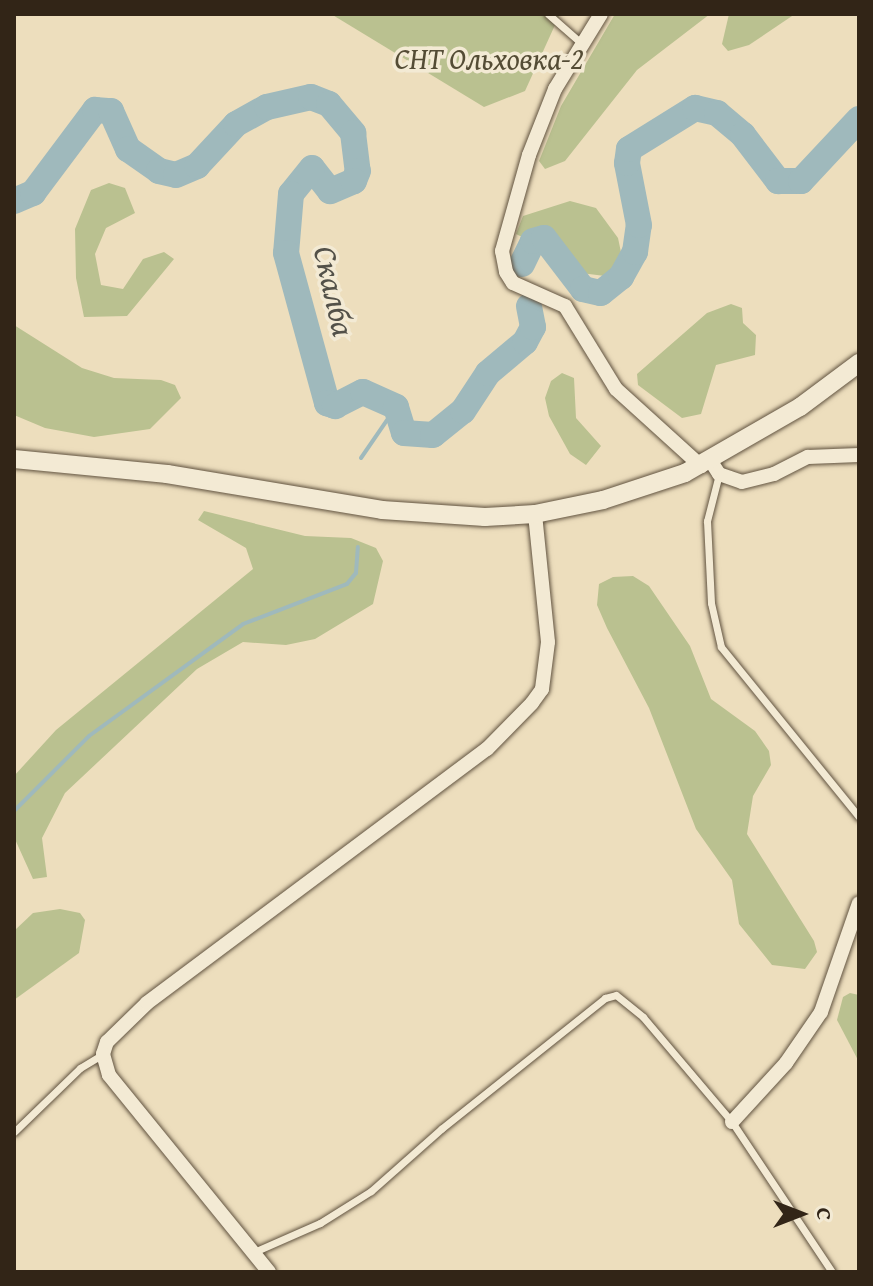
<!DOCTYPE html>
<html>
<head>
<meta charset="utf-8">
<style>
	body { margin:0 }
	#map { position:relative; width:873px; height:1286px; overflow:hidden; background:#eddebd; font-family:"Gentium Book Plus",serif }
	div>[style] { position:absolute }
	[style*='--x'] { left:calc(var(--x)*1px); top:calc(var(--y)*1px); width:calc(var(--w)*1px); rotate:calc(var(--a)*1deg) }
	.green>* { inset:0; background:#bac190 }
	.stream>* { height:4px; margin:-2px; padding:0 2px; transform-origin:2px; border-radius:2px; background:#9fb9bc }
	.river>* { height:26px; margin:-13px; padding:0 13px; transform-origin:13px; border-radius:13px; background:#9fb9bc }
	.roads { filter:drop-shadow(0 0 2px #615340) drop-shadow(0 0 2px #615340) }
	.lane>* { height:7px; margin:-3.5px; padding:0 3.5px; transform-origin:3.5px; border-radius:3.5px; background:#f3ead4 }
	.street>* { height:14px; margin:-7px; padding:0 7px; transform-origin:7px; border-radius:7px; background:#f3ead4 }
	.secondary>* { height:18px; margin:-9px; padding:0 9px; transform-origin:9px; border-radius:9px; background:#f3ead4 }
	span { translate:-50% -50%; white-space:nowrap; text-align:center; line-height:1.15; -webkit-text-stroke:7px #f3ead4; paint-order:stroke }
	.park-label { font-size:30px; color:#544c35; font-style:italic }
	.water-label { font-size:32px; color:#535149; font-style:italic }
	.frame { position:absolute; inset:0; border:16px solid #322517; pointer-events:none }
	.north { position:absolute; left:761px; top:1174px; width:80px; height:80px; -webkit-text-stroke:6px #f3ead4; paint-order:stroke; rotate:90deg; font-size:22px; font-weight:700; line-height:32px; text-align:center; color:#322517 }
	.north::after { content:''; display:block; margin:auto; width:28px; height:36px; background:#322517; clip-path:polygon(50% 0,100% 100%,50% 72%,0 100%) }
</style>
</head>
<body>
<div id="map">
	<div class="green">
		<i style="clip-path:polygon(331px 14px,560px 14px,525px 91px,484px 107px)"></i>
		<i style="clip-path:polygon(615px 14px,710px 14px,637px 70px,565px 161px,545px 169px,539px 161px,561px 106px)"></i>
		<i style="clip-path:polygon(729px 14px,795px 14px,749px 45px,728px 51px,722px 44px)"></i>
		<i style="clip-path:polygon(109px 183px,125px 188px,135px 213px,106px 228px,95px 254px,101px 285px,123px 289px,143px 259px,164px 252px,174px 259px,127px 316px,84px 317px,76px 278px,75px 229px,91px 190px)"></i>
		<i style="clip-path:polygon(570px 201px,596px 208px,618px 238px,622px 257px,605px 276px,581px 273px,557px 237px,547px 231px,524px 238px,516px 234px,523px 216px)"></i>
		<i style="clip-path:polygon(731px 304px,742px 308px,743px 323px,756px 335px,755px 355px,716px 365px,701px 414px,682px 418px,638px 385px,637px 374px,707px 313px)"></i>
		<i style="clip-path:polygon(14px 325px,82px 368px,114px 378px,161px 380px,175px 385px,181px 398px,150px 429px,94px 437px,45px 428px,14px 415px)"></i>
		<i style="clip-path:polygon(562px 373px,574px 378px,576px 418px,601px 446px,586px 465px,570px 454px,549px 416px,545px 398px,551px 381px)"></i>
		<i style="clip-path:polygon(204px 511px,305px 536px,351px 538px,376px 548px,383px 561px,373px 604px,315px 639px,286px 645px,243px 642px,197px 669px,65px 793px,42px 838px,47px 877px,33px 879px,14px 837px,14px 776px,56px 730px,253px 569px,246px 548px,198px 520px)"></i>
		<i style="clip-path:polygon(633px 576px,649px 586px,690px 646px,711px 699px,755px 731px,769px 751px,771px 765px,753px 796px,747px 834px,814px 941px,817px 952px,805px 969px,772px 965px,739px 924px,732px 880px,696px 829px,649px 708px,607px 628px,597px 605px,599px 584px,613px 577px)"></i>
		<i style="clip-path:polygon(60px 909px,80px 913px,85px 920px,79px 953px,14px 1000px,14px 931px,33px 913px)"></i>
		<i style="clip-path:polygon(850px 993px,859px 995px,859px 1062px,837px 1020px,843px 997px)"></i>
	</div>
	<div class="stream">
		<i style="--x:361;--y:458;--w:62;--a:-55.5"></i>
		<i style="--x:14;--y:811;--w:106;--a:-45"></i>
		<i style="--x:89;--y:736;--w:190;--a:-36"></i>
		<i style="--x:243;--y:624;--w:111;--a:-21"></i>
		<i style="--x:347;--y:584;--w:14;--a:-51"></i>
		<i style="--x:356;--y:573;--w:26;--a:-86"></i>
	</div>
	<div class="river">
		<i style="--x:14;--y:201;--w:21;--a:-23"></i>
		<i style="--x:33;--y:193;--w:104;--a:-53.2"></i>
		<i style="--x:95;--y:110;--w:16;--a:4"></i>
		<i style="--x:111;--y:111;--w:42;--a:65.9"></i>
		<i style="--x:128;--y:149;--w:38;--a:35"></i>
		<i style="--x:159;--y:171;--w:17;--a:13"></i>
		<i style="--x:176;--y:175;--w:23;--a:-23"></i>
		<i style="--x:197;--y:166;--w:57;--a:-47.1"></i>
		<i style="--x:236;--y:124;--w:35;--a:-29"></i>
		<i style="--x:267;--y:107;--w:45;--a:-12.8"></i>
		<i style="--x:311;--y:97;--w:19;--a:21"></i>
		<i style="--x:329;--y:104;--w:38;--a:50"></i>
		<i style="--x:353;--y:133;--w:38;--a:83"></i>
		<i style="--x:358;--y:171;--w:11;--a:112"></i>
		<i style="--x:354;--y:181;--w:26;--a:157"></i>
		<i style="--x:330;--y:191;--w:29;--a:-128"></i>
		<i style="--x:312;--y:168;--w:33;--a:129"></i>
		<i style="--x:291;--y:194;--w:59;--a:94.8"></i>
		<i style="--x:286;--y:253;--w:156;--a:74.7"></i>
		<i style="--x:327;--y:403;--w:9;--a:21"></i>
		<i style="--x:335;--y:406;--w:31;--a:-27"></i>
		<i style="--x:363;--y:392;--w:36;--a:24"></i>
		<i style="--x:396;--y:407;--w:27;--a:73"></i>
		<i style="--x:404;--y:433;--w:29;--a:4"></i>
		<i style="--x:433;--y:435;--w:38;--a:-39"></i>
		<i style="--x:463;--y:411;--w:45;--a:-56.7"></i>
		<i style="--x:488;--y:373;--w:48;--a:-40"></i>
		<i style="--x:525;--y:342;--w:17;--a:-62"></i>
		<i style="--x:533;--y:327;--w:21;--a:-101"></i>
		<i style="--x:522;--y:264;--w:25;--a:-64"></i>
		<i style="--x:533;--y:241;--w:11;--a:-15"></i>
		<i style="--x:544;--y:238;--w:64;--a:52.6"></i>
		<i style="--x:583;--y:289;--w:18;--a:13"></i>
		<i style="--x:601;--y:293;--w:26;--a:-39"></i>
		<i style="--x:621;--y:277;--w:29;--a:-61"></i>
		<i style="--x:635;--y:252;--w:27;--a:-82"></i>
		<i style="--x:639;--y:225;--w:63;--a:-101"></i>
		<i style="--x:627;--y:163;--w:14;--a:-82"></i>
		<i style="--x:629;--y:149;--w:78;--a:-31.8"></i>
		<i style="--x:695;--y:108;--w:23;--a:13"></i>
		<i style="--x:717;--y:113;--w:34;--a:40"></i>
		<i style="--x:743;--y:135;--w:58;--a:52.7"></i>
		<i style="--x:778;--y:181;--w:23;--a:0"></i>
		<i style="--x:801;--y:181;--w:85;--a:-46.9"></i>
	</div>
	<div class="roads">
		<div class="lane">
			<i style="--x:548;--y:14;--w:43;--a:41.2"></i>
			<i style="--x:719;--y:474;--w:49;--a:104.3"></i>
			<i style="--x:707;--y:521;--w:82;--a:87.2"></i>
			<i style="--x:711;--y:603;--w:45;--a:77.2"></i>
			<i style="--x:721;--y:647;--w:219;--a:50.9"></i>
			<i style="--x:14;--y:1132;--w:92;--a:-44.1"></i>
			<i style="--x:80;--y:1068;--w:27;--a:-31"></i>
			<i style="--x:254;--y:1252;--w:72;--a:-23.7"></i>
			<i style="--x:320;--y:1223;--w:60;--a:-32.1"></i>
			<i style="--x:371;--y:1191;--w:94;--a:-41.5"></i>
			<i style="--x:441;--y:1129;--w:210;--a:-38.6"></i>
			<i style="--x:605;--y:998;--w:11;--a:-15"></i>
			<i style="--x:616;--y:995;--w:35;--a:39"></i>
			<i style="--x:643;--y:1017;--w:138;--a:49.7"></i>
			<i style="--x:732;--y:1122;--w:180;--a:56.3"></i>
		</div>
		<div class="street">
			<i style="--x:601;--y:14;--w:88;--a:121.5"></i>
			<i style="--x:555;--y:89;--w:71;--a:111.5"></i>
			<i style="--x:529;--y:155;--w:100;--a:105.7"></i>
			<i style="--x:502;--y:251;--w:21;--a:79"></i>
			<i style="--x:506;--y:272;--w:13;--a:58"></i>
			<i style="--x:513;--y:283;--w:57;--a:23.9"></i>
			<i style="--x:565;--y:306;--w:97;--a:58.4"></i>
			<i style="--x:616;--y:389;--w:115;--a:42.2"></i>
			<i style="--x:710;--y:460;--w:17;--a:57"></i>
			<i style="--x:719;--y:474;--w:24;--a:19"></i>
			<i style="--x:742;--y:482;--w:33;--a:-14"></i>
			<i style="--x:774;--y:474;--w:38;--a:-27"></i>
			<i style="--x:808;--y:457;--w:51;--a:-2.2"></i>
			<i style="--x:732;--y:1122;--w:80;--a:-47.5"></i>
			<i style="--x:786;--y:1063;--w:62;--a:-55.5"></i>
			<i style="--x:821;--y:1012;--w:115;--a:-70.8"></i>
			<i style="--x:269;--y:1272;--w:254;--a:-129.1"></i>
			<i style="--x:109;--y:1075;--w:22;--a:-106"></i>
			<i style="--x:103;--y:1054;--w:13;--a:-72"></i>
			<i style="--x:107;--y:1042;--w:56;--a:-44.3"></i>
			<i style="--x:147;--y:1003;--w:424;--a:-36.8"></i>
			<i style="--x:487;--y:749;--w:64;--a:-45.6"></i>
			<i style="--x:532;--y:703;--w:17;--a:-54"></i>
			<i style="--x:542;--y:689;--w:47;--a:-82.7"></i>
			<i style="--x:548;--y:642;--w:129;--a:-95.8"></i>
		</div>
		<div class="secondary">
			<i style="--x:14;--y:459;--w:154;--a:5.6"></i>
			<i style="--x:167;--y:474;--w:218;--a:9.5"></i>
			<i style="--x:382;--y:510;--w:103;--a:3.9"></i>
			<i style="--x:485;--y:517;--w:50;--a:-3.4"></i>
			<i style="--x:535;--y:514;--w:69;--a:-11.6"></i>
			<i style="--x:603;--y:500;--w:86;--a:-18.2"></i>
			<i style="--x:685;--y:473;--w:133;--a:-29.9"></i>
			<i style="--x:800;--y:407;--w:74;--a:-36.7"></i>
		</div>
	</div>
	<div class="park-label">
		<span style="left:489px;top:58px">СНТ Ольховка-2</span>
	</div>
	<div class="water-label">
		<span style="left:334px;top:291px;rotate:77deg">Скалба</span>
	</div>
	<div class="frame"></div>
	<div class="north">С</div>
</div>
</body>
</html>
